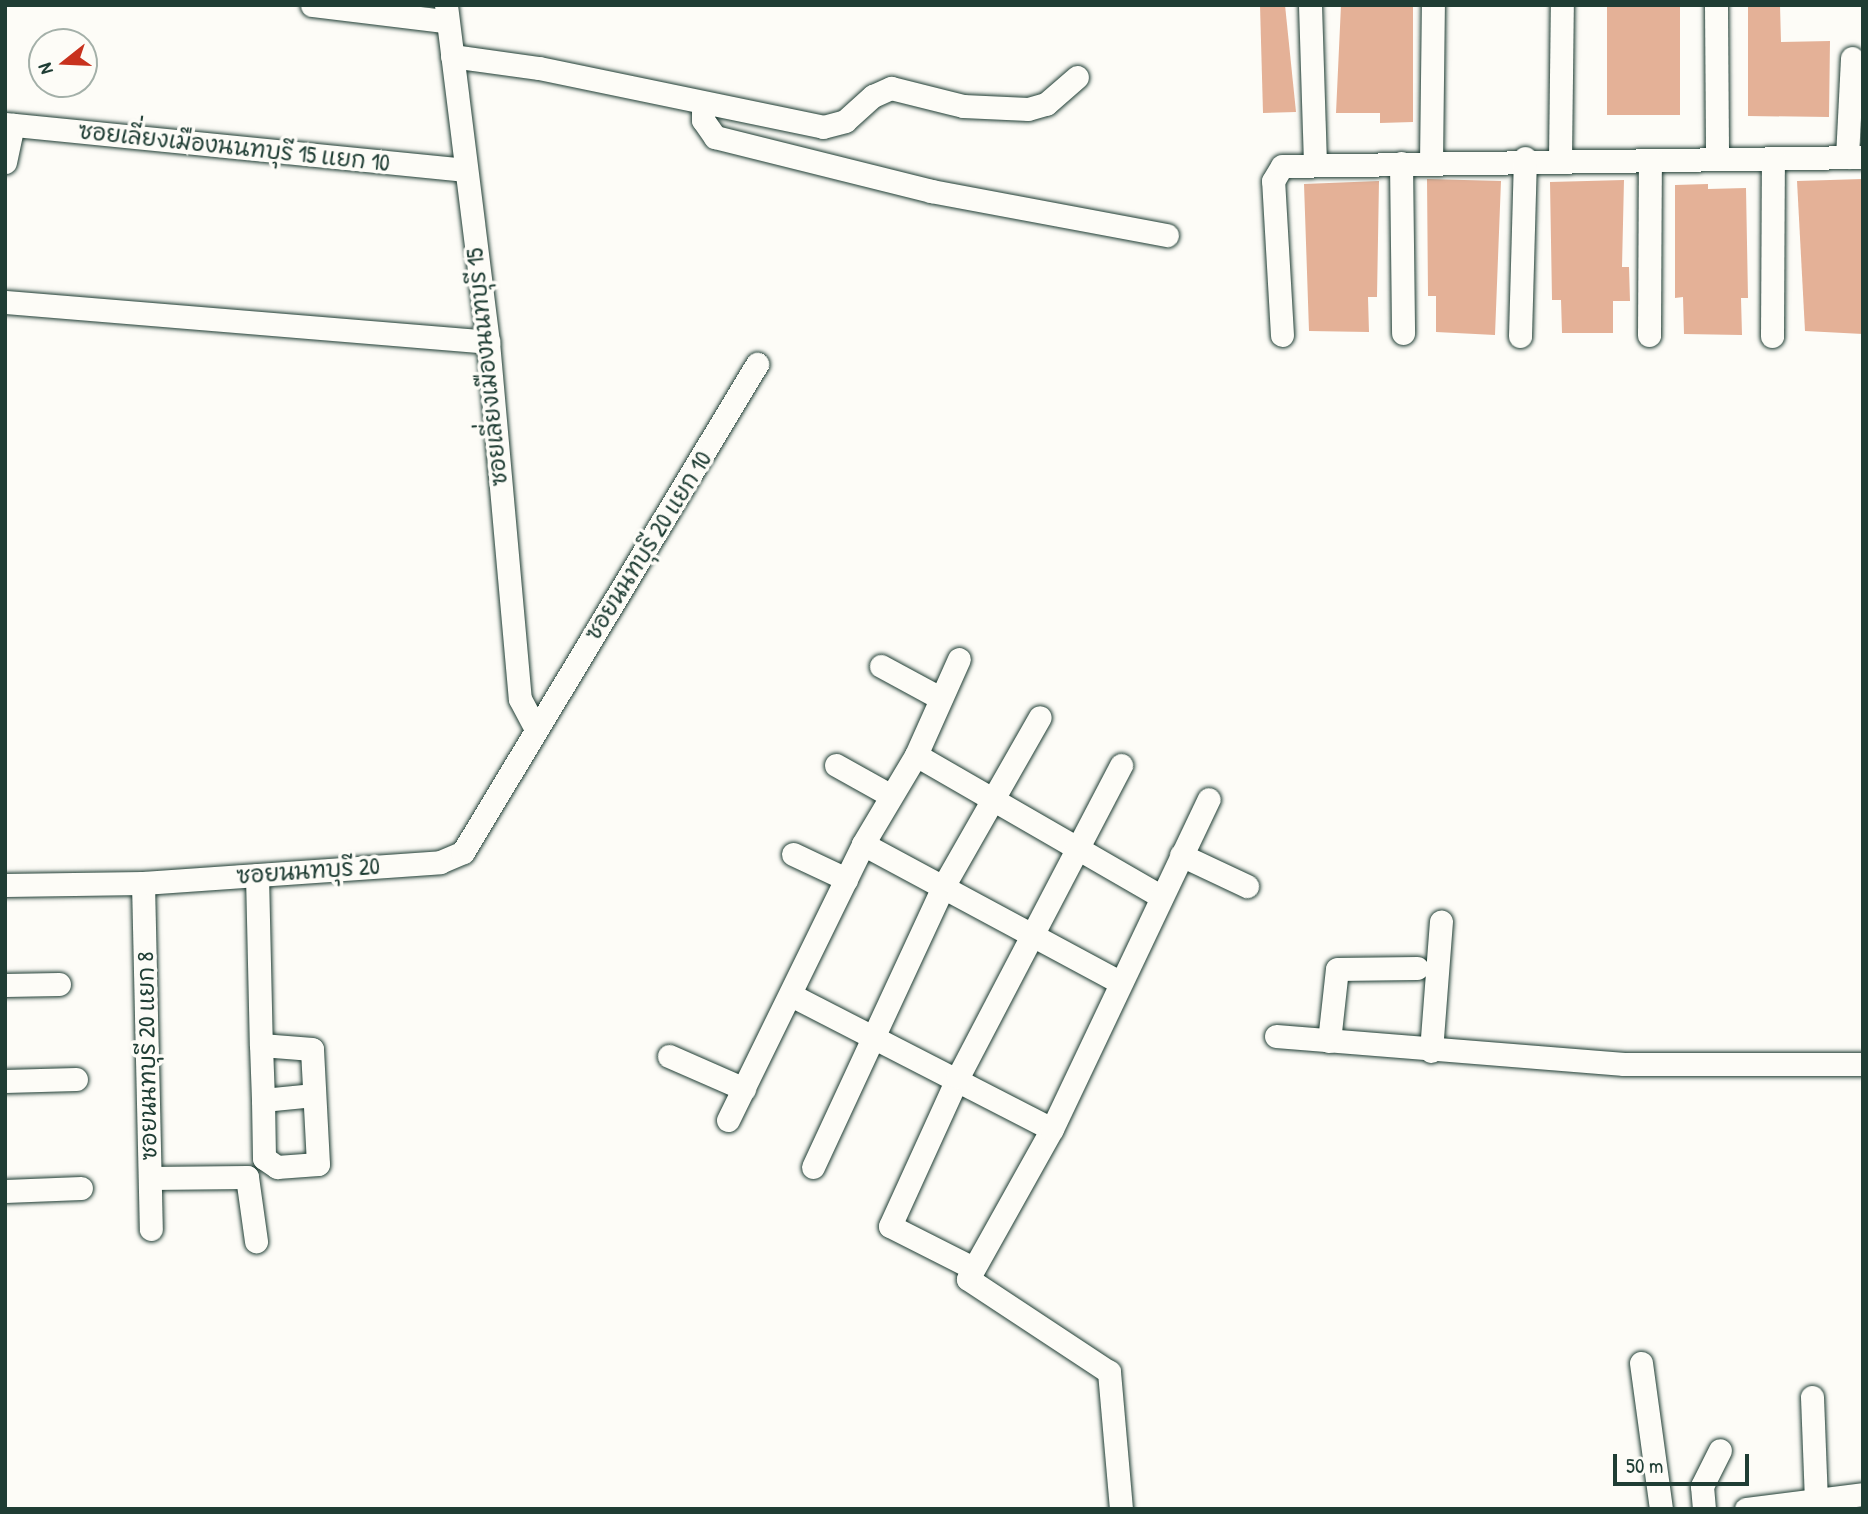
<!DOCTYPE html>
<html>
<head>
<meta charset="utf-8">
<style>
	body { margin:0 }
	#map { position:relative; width:1868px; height:1514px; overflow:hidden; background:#fdfcf7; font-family:"Patrick Hand","Playpen Sans Thai",sans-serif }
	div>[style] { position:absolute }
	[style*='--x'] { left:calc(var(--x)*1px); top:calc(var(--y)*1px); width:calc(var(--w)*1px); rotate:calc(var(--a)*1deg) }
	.building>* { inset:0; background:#e4b197; transform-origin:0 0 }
	.roads { filter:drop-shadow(0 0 2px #1f3d34) drop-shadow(0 0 2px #1f3d34) }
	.minor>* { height:23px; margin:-11.5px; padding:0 11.5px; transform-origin:11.5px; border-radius:11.5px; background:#fdfcf7 }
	span { translate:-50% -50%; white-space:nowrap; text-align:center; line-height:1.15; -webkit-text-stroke:7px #fdfcf7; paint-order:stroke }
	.street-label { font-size:23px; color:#1f3d34 }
	.frame { position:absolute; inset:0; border:7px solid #1f3d34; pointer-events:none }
	.north { position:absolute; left:28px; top:28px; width:70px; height:70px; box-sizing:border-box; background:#fdfcf7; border:2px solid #a4b0a9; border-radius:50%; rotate:252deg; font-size:19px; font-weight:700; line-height:28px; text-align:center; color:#1f3d34 }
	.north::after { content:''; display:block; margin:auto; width:24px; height:32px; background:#c8321e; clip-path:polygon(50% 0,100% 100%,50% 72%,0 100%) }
	.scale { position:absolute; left:1613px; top:1454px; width:136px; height:32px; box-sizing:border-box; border:4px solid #1f3d34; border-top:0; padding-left:9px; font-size:21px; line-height:24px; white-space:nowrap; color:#1f3d34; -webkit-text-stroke:5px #fdfcf7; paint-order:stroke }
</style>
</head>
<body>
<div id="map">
	<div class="building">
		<i style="clip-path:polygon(1260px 5px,1285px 5px,1296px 112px,1263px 113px)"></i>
		<i style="clip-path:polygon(1341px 5px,1413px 5px,1413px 122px,1380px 123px,1380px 113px,1336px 113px)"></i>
		<i style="left:1607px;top:5px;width:73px;height:110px"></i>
		<i style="clip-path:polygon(1748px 5px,1780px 5px,1781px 42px,1830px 41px,1829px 117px,1748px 116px)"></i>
		<i style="clip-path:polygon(1427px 179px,1501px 181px,1495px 335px,1436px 332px,1436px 296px,1428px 296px)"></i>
		<i style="clip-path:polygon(1863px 179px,1863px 334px,1805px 331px,1797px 181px)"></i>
		<i style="clip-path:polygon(1624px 180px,1622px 267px,1629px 267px,1630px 301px,1613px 301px,1613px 333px,1562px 333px,1561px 300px,1552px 300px,1550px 182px)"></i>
		<i style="clip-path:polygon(1379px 181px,1377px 297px,1368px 297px,1369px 332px,1309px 331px,1304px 184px)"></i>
		<i style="clip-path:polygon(1708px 184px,1708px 189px,1746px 188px,1748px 298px,1741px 298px,1742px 335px,1684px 334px,1683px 297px,1675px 298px,1675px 185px)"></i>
	</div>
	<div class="roads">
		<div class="minor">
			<i style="--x:312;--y:5;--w:134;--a:6.9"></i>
			<i style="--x:446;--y:5;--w:340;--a:82.9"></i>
			<i style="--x:488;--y:342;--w:358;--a:84.9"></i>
			<i style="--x:520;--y:699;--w:32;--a:62"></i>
			<i style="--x:1310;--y:5;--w:157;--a:88.2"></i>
			<i style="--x:1716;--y:5;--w:153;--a:89.6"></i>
			<i style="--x:452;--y:56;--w:88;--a:7.9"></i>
			<i style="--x:539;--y:68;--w:290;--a:11.7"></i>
			<i style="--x:823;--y:127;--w:23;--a:-15"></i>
			<i style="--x:845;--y:121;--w:38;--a:-42"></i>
			<i style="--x:873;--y:96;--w:20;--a:-24"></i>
			<i style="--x:891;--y:88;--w:74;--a:14"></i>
			<i style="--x:963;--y:106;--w:65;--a:2.6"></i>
			<i style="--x:1028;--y:109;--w:19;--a:-16"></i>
			<i style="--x:1046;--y:104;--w:41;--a:-41.1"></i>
			<i style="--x:703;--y:106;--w:14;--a:90"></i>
			<i style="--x:703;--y:120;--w:21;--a:55"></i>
			<i style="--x:715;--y:137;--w:223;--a:14"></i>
			<i style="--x:931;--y:191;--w:240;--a:10.6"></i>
			<i style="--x:5;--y:124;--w:461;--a:5.7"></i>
			<i style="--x:1847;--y:157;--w:99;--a:-87.1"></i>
			<i style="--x:1560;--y:158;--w:153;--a:-89.3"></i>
			<i style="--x:5;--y:162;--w:38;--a:-78"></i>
			<i style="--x:1431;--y:162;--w:157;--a:-89.3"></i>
			<i style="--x:1401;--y:163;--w:170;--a:89.3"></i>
			<i style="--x:5;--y:302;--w:485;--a:4.7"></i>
			<i style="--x:1282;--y:335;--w:154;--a:-93.3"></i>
			<i style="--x:1273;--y:181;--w:17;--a:-59"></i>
			<i style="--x:1282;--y:166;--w:581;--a:-0.89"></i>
			<i style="--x:1649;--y:335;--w:175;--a:-89.7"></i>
			<i style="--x:1520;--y:336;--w:178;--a:-88.4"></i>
			<i style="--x:1772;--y:336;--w:178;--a:-89.7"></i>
			<i style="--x:881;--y:666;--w:67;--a:28.5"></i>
			<i style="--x:916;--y:755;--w:282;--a:30"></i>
			<i style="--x:836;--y:765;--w:60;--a:29.1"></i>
			<i style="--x:863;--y:844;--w:291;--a:28.3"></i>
			<i style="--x:793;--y:854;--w:59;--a:25.3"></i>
			<i style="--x:1181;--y:855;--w:73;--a:25.2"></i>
			<i style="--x:257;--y:875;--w:170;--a:88.7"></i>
			<i style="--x:261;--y:1045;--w:55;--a:87.9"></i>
			<i style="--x:263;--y:1100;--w:58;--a:89"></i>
			<i style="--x:264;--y:1158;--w:16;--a:35"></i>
			<i style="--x:277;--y:1167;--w:41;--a:-4.2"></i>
			<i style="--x:318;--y:1164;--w:115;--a:-93"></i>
			<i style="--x:312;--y:1049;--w:51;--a:-175.5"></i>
			<i style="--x:143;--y:883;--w:346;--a:88.7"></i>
			<i style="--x:5;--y:885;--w:138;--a:-0.8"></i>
			<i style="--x:143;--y:883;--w:298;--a:-4"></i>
			<i style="--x:440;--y:862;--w:25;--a:-23"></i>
			<i style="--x:463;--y:852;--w:570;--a:-58.93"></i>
			<i style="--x:5;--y:985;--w:54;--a:-1.1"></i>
			<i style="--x:791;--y:995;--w:293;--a:27.2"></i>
			<i style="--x:1276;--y:1036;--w:349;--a:4.6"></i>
			<i style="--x:1624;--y:1064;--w:239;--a:0"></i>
			<i style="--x:1329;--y:1041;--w:72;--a:-83.7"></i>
			<i style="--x:1337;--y:969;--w:80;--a:-0.7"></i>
			<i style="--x:1431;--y:1051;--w:130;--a:-85.6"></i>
			<i style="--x:669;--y:1056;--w:82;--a:23.7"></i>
			<i style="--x:5;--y:1081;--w:71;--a:-1.6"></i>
			<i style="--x:263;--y:1100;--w:51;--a:-5.6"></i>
			<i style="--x:728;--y:1120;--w:307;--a:-63.9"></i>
			<i style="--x:863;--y:844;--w:104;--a:-59.2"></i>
			<i style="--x:916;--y:755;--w:105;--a:-65.9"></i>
			<i style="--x:813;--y:1167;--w:311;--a:-65.1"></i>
			<i style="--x:944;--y:885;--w:193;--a:-60.3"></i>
			<i style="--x:150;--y:1178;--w:97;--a:-0.6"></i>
			<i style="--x:247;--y:1177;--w:65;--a:82"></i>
			<i style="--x:5;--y:1191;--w:76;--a:-2.3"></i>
			<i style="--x:973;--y:1268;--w:93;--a:-153.2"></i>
			<i style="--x:890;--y:1226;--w:164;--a:-65.5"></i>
			<i style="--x:958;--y:1077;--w:352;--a:-62.4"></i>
			<i style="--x:1641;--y:1363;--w:147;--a:82.2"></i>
			<i style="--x:1812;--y:1397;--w:102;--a:87.8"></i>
			<i style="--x:1121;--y:1509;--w:138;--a:-95"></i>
			<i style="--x:1109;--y:1372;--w:169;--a:-146.6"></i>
			<i style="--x:968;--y:1279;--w:172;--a:-60.8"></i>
			<i style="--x:1052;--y:1129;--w:365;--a:-64.6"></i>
			<i style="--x:1704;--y:1509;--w:23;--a:-95"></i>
			<i style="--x:1702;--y:1486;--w:40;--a:-63.4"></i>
			<i style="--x:1746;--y:1509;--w:118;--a:-7.3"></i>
		</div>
	</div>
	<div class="street-label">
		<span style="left:234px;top:147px;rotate:6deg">ซอยเลี่ยงเมืองนนทบุรี 15 แยก 10</span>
		<span style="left:487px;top:367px;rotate:-96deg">ซอยเลี่ยงเมืองนนทบุรี 15</span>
		<span style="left:648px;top:546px;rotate:-58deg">ซอยนนทบุรี 20 แยก 10</span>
		<span style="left:308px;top:871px;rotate:-4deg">ซอยนนทบุรี 20</span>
		<span style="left:147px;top:1056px;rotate:-91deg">ซอยนนทบุรี 20 แยก 8</span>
	</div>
	<div class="frame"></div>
	<div class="north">N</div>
	<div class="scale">50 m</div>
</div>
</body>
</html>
